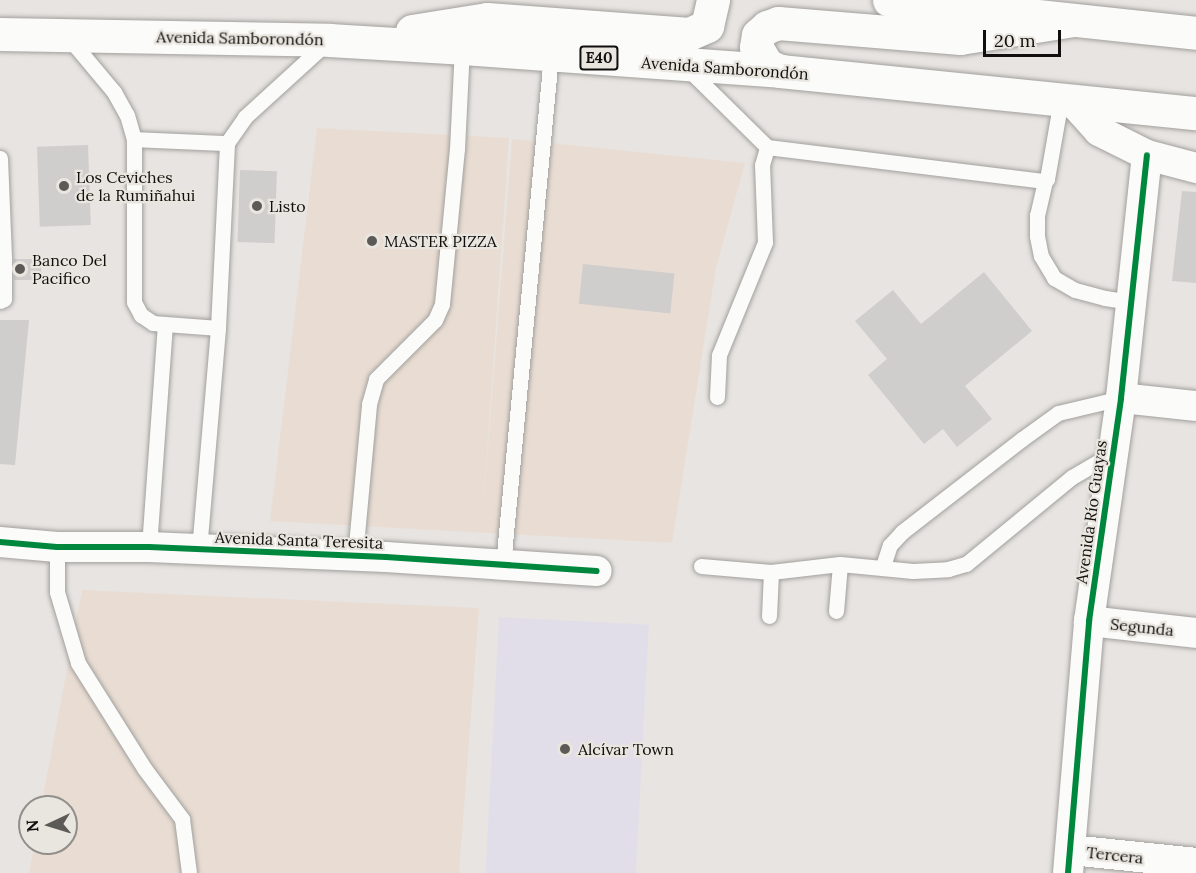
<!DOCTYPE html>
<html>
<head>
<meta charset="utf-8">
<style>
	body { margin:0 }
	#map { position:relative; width:1196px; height:873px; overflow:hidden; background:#e7e4e1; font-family:Lora,serif }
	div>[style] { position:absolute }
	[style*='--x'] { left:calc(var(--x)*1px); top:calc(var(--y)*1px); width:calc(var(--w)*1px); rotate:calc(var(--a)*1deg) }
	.commercial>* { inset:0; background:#e9ddd3 }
	.medical>* { inset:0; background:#e1dee9; transform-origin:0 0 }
	.building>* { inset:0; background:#d0cdcd; transform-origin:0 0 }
	.roads { filter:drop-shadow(0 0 2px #a2a09d) drop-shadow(0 0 2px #a2a09d) }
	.service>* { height:15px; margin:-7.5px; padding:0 7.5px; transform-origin:7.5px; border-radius:7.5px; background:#fbfbfa }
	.minor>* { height:30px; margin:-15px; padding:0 15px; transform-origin:15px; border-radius:15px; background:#fbfbfa }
	.trunk>* { height:33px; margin:-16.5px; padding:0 16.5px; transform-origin:16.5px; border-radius:16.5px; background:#fbfbfa }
	.cycleway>* { height:6px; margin:-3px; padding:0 3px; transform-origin:3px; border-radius:3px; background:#00873e }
	.dots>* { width:16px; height:16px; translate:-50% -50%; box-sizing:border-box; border:3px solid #e9e5df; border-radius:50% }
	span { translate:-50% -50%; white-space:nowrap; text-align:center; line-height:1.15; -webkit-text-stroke:4.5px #e9e5df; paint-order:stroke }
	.shield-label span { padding:2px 4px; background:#e9e5df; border:2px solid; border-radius:4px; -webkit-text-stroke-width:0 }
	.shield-label { font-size:15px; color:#100f0d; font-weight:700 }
	.street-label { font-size:16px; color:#100f0d }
	.poi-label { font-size:16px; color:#100f0d }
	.left { translate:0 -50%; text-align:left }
	.north { position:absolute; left:18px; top:795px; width:60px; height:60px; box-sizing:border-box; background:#e9e5df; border:2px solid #928f8b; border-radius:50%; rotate:266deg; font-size:16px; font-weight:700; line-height:24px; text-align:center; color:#100f0d }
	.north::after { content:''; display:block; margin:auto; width:21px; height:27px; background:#5b5a57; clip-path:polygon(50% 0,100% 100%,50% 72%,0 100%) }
	.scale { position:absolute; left:983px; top:30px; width:78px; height:27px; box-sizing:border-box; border:3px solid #100f0d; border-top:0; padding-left:8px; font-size:18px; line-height:21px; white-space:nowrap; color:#100f0d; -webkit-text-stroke:4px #e9e5df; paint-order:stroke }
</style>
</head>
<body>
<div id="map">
	<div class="commercial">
		<i style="clip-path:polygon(317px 128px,509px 138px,482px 524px,512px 139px,745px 163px,716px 268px,672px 543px,270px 521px)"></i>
		<i style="clip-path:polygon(82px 590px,479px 608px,459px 873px,29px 873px,35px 843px,66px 843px,66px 807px,41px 807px)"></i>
	</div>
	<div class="medical">
		<i style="left:499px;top:617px;width:150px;height:257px;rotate:3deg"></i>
	</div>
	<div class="building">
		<i style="left:88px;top:145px;width:80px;height:51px;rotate:88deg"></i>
		<i style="left:240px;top:170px;width:37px;height:72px;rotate:2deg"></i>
		<i style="clip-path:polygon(1182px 191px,1196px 192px,1196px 283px,1172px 281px)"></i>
		<i style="left:14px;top:259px;width:27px;height:21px"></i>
		<i style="left:583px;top:264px;width:92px;height:40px;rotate:6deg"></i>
		<i style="clip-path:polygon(984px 272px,1032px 331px,965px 386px,992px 419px,957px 447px,943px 429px,924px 444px,868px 375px,887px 359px,855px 321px,893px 290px,921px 324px)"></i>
		<i style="clip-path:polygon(0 320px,29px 320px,15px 465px,0 464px)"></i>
	</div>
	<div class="roads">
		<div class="service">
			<i style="--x:68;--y:37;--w:72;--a:50.1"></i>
			<i style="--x:114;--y:92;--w:26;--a:61"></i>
			<i style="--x:127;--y:115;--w:25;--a:74"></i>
			<i style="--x:134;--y:139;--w:163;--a:90"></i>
			<i style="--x:134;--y:302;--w:15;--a:62"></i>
			<i style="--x:141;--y:315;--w:14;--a:34"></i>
			<i style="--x:153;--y:323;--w:65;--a:4.4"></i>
			<i style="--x:218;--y:328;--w:185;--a:-87.2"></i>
			<i style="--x:227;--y:143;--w:32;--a:-55"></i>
			<i style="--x:245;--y:117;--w:111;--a:-42.4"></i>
			<i style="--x:688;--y:69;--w:111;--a:44.6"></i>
			<i style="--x:767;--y:147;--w:280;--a:7"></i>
			<i style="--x:1045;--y:181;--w:3;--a:-45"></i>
			<i style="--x:1047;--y:179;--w:80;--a:-80"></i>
			<i style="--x:134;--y:139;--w:93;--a:2.5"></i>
			<i style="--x:0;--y:158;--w:100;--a:87.7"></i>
			<i style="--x:4;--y:258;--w:41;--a:90"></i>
			<i style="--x:4;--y:299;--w:4;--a:153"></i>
			<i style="--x:1045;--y:181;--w:35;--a:103"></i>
			<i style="--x:1037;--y:215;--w:21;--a:90"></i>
			<i style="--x:1037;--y:236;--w:20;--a:79"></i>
			<i style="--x:1041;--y:256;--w:26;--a:59"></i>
			<i style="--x:1054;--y:278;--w:24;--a:30"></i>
			<i style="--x:1075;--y:290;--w:31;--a:15"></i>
			<i style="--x:1105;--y:298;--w:25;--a:9"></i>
			<i style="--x:717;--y:397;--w:42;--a:-87.3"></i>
			<i style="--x:719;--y:355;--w:122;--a:-67.8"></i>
			<i style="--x:765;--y:242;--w:77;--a:-92.2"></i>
			<i style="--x:762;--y:165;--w:19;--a:-74"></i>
			<i style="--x:57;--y:547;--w:45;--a:90"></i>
			<i style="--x:57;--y:592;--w:74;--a:73.5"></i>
			<i style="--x:78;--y:663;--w:124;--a:57.8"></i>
			<i style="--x:144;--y:768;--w:64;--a:53.3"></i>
			<i style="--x:182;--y:819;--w:54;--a:82.6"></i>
			<i style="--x:149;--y:547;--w:223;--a:-85.9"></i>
			<i style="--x:199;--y:550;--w:223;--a:-85.1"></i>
			<i style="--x:355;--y:556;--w:153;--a:-84.7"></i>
			<i style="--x:369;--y:404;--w:26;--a:-74"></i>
			<i style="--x:376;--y:379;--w:83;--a:-45"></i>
			<i style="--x:435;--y:320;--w:17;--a:-66"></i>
			<i style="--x:442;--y:304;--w:156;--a:-84.5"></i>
			<i style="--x:457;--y:149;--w:101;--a:-87.2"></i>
			<i style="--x:503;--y:565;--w:512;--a:-84.62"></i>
			<i style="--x:701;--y:566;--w:70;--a:4.9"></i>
			<i style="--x:771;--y:572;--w:69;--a:-6.6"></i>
			<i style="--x:840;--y:564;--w:73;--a:5.5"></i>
			<i style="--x:913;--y:571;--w:35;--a:-3"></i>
			<i style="--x:948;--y:569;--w:19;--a:-16"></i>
			<i style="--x:966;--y:564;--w:137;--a:-39.4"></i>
			<i style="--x:1072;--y:477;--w:48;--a:-30.3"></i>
			<i style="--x:883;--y:566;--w:22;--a:-72"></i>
			<i style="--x:890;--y:545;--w:18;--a:-47"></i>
			<i style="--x:902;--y:532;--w:152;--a:-37.8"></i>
			<i style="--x:1022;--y:439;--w:44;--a:-35.8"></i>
			<i style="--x:1058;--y:413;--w:65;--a:-13.4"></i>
			<i style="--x:836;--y:611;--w:47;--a:-85.1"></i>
			<i style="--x:769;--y:616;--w:44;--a:-87.4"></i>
		</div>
		<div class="minor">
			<i style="--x:1072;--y:101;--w:40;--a:48"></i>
			<i style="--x:1099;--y:131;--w:54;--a:26.6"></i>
			<i style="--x:1147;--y:155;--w:51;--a:14.9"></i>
			<i style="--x:1121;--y:398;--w:75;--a:6.1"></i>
			<i style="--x:0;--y:542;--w:57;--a:5"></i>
			<i style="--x:57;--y:547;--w:92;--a:0"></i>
			<i style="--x:149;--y:547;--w:237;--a:2.4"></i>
			<i style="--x:386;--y:557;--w:211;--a:3.8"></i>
			<i style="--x:1089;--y:621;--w:108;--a:6.4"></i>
			<i style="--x:1071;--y:850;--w:126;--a:5.9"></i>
			<i style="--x:1068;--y:873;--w:253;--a:-85.2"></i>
			<i style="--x:1089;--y:621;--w:225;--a:-81.8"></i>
			<i style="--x:1121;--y:398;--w:244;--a:-83.9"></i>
		</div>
		<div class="trunk">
			<i style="--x:889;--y:0;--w:309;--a:6.1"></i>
			<i style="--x:412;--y:31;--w:76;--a:-9.1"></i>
			<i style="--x:487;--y:19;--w:203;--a:4.2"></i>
			<i style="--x:689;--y:34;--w:20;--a:-24"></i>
			<i style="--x:707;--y:26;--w:27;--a:-77"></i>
			<i style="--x:0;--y:34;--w:329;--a:1"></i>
			<i style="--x:329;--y:40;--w:133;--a:3.4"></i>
			<i style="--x:462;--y:48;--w:319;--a:4.1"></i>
			<i style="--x:780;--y:71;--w:418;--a:5.8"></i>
			<i style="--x:780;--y:71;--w:14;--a:-155"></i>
			<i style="--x:767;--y:65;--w:21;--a:-121"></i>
			<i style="--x:756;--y:47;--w:12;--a:-81"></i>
			<i style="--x:758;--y:35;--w:12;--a:-42"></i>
			<i style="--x:767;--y:27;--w:12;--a:-20"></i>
			<i style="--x:778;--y:23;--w:183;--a:4.7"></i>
			<i style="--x:960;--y:38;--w:115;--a:-9"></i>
		</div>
	</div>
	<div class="cycleway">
		<i style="--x:0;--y:542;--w:57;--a:5"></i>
		<i style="--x:57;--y:547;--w:92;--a:0"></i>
		<i style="--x:149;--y:547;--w:237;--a:2.4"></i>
		<i style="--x:386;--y:557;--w:211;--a:3.8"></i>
		<i style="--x:1068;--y:873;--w:253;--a:-85.2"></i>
		<i style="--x:1089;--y:621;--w:225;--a:-81.8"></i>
		<i style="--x:1121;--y:398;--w:244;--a:-83.9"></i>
	</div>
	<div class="dots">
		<i style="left:64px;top:186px;background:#5b5a57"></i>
		<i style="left:257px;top:206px;background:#5b5a57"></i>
		<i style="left:372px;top:241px;background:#5b5a57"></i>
		<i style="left:20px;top:269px;background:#5b5a57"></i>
		<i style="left:565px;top:749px;background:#5b5a57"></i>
	</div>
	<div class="shield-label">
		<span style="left:599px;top:58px">E40</span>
	</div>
	<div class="street-label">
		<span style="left:240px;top:38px;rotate:1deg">Avenida Samborondón</span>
		<span style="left:725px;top:68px;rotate:4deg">Avenida Samborondón</span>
		<span style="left:1091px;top:512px;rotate:-82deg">Avenida Río Guayas</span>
		<span style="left:299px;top:540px;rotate:2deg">Avenida Santa Teresita</span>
		<span style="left:1142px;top:627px;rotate:6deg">Segunda</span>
		<span style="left:1115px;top:855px;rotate:6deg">Tercera</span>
	</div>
	<div class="poi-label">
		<span class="left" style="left:76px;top:186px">Los Ceviches<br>de la Rumiñahui</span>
		<span class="left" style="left:269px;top:206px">Listo</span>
		<span class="left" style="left:384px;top:241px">MASTER PIZZA</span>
		<span class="left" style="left:32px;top:269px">Banco Del<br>Pacifico</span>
		<span class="left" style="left:578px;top:749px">Alcívar Town</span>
	</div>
	<div class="north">N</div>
	<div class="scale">20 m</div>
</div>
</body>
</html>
